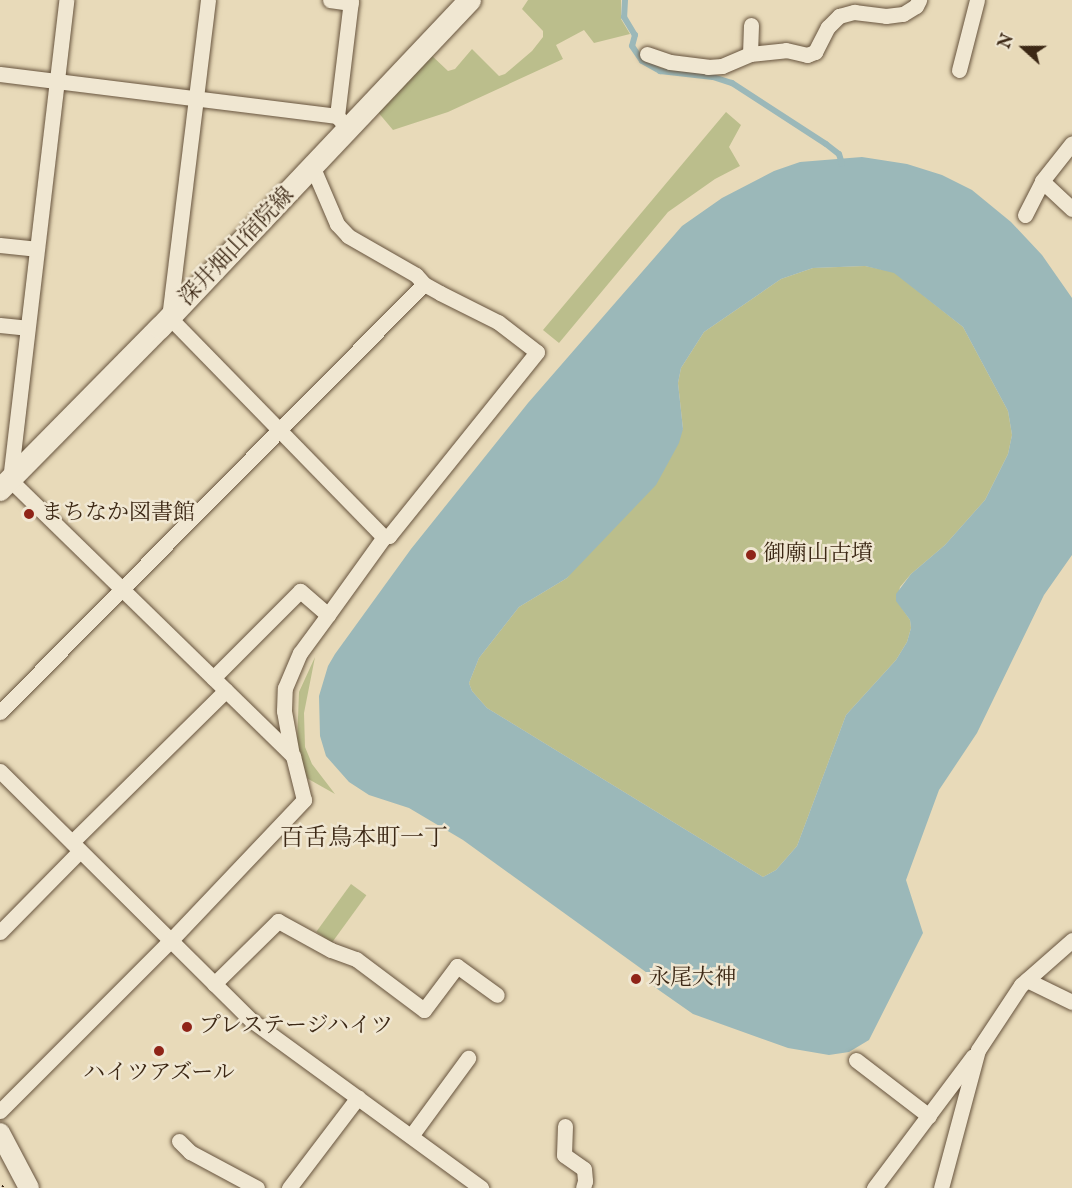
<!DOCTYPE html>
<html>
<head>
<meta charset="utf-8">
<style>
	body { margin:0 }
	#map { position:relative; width:1072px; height:1188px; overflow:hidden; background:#e8dab9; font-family:"IM FELL English","Noto Serif JP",serif }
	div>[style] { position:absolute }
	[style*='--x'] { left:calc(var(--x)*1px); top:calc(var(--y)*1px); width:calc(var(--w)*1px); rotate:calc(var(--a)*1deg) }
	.green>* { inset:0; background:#bbbe8c; transform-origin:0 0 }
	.water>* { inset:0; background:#9bb8b9 }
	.stream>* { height:6px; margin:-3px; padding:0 3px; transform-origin:3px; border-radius:3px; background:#9bb8b9 }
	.roads { filter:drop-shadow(0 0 2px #67543e) drop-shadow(0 0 2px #67543e) }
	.minor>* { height:15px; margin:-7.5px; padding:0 7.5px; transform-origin:7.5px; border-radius:7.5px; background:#f0e7d2 }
	.tertiary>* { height:20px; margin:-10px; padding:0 10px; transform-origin:10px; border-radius:10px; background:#f0e7d2 }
	.secondary>* { height:22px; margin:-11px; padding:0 11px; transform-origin:11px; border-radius:11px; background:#f0e7d2 }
	.rail>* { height:7px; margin-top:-3.5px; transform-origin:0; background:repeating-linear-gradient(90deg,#f0e7d2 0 14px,#3c2815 0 28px); box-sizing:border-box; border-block:2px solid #3c2815 }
	.dots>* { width:16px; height:16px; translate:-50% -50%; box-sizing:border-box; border:3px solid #f0e7d2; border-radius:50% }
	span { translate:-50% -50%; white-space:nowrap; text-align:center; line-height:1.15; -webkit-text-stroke:5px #f0e7d2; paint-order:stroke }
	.street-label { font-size:22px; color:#3c2815 }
	.poi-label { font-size:22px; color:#3c2815 }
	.left { translate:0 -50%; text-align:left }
	.neighbourhood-label { font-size:24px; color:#3c2815 }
	.north { position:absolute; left:994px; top:18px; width:60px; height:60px; -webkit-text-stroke:4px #f0e7d2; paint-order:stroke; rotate:291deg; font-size:16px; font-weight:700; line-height:24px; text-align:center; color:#3c2815 }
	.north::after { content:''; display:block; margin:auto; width:21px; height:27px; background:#3c2815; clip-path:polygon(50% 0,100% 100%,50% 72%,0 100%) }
</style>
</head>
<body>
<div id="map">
	<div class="green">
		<i style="clip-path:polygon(528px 0,621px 0,621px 19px,630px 34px,594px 43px,584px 30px,556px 45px,563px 59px,448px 112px,393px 130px,377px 111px,429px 53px,448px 71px,455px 69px,472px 49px,499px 76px,505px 74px,532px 51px,543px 37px,543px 31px,522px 9px)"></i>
		<i style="clip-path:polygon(726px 112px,741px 125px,729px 147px,740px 166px,715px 179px,668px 212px,559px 343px,543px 330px)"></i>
		<i style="clip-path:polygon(865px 266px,894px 272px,963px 327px,1008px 411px,1012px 435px,1008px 454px,985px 500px,945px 545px,911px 574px,900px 587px,897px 601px,910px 620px,911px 628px,907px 642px,896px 660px,846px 715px,797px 846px,776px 870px,763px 877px,487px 708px,472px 691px,469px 683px,479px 658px,519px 607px,567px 578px,683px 429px,678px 383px,681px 368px,704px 332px,781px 279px,813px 268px)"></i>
		<i style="clip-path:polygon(315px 657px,304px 713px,305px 747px,312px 764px,335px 794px,303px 776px,297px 743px,299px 692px)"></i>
		<i style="left:351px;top:884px;width:19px;height:59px;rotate:36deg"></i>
	</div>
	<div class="water">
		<i style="clip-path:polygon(evenodd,862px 157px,907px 164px,942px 175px,972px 190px,1011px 222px,1042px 255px,1072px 298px,1072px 555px,1044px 595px,977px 733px,939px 790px,906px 880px,923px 933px,869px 1040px,849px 1052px,829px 1055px,788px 1048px,693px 1014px,653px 986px,650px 975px,463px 840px,409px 808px,369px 795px,349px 782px,326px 756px,320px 736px,319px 696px,328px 666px,335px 654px,411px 549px,528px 403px,682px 226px,722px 198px,774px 171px,800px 162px,862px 157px,865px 266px,894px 273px,963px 327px,1008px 411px,1012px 435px,1008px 454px,985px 500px,945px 545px,911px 574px,896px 594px,896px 601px,910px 620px,911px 628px,907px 642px,896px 660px,846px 715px,797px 846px,776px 870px,763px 877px,487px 708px,472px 691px,469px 683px,479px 658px,519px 607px,567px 578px,656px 485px,679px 443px,683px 429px,678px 383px,681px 368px,704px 332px,781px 279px,813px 268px,865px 266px)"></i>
	</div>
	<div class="stream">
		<i style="--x:625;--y:0;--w:17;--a:93"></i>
		<i style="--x:624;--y:17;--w:21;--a:59"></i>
		<i style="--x:635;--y:35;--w:11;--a:105"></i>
		<i style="--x:632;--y:46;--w:18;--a:56"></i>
		<i style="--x:642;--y:61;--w:21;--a:29"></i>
		<i style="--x:660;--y:71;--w:53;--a:6.5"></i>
		<i style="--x:713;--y:77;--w:20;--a:18"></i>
		<i style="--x:732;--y:83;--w:112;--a:33"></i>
		<i style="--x:826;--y:144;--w:16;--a:38"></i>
		<i style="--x:839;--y:154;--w:10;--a:73"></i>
	</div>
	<div class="roads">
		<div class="minor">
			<i style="--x:208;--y:0;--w:319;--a:97"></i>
			<i style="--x:169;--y:317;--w:308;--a:45.7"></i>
			<i style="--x:384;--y:537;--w:96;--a:125.7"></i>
			<i style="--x:328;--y:615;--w:37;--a:-139"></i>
			<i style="--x:300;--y:591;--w:123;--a:135"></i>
			<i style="--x:330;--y:0;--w:21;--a:8"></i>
			<i style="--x:647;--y:54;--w:24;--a:19"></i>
			<i style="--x:670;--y:62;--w:38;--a:7"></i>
			<i style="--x:708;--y:67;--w:14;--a:-4"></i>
			<i style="--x:722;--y:66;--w:30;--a:-23"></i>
			<i style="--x:750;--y:54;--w:36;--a:-6"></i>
			<i style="--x:786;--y:50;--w:22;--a:13"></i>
			<i style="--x:807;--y:55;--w:9;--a:-21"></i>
			<i style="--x:815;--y:52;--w:28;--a:-63"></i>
			<i style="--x:828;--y:27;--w:16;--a:-45"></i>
			<i style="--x:839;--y:16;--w:16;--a:-15"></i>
			<i style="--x:854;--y:12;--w:32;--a:7"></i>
			<i style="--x:886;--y:16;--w:17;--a:-7"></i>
			<i style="--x:903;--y:14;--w:15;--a:-32"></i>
			<i style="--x:916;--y:6;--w:7;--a:-63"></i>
			<i style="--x:750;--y:54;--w:29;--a:-88"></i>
			<i style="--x:959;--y:70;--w:72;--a:-75.6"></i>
			<i style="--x:0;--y:74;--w:340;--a:7.1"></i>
			<i style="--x:343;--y:123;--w:9;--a:-131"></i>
			<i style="--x:337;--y:116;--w:117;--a:-83.1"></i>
			<i style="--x:313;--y:168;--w:61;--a:66.8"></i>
			<i style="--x:337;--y:224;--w:16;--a:47"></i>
			<i style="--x:348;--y:236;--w:78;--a:29.8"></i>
			<i style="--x:416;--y:275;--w:12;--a:48"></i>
			<i style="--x:424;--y:284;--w:18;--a:29"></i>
			<i style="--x:440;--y:293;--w:65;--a:26.6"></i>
			<i style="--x:498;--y:322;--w:49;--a:37.6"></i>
			<i style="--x:537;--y:352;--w:236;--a:128.8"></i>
			<i style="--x:389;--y:536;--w:5;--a:169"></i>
			<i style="--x:1042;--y:181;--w:41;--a:43"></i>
			<i style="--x:1025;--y:215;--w:38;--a:-63"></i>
			<i style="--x:1042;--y:181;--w:48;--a:-51.7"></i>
			<i style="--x:0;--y:245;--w:36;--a:6"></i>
			<i style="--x:0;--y:325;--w:27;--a:6"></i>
			<i style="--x:0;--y:712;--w:602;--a:-45.27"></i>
			<i style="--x:292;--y:755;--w:45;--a:-100.3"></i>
			<i style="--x:284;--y:711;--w:23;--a:-88"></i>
			<i style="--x:285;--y:688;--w:38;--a:-67"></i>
			<i style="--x:300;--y:653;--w:47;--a:-53.6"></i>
			<i style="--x:0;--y:771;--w:354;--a:44.8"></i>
			<i style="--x:251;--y:1020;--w:285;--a:36.1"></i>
			<i style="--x:72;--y:842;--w:216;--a:-44.6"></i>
			<i style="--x:0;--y:932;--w:114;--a:-45.4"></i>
			<i style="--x:1027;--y:980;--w:50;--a:26.1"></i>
			<i style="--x:214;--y:984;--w:90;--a:-44.5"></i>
			<i style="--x:278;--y:921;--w:60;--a:28.7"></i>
			<i style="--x:331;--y:950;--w:27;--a:20"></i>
			<i style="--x:356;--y:959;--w:85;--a:36.9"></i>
			<i style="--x:424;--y:1010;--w:55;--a:-53.1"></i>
			<i style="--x:457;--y:966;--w:49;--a:35.9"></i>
			<i style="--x:856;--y:1060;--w:92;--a:37.5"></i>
			<i style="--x:0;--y:1111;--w:243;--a:-45"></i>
			<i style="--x:172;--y:939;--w:192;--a:-46.5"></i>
			<i style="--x:304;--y:800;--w:45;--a:-104"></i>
			<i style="--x:293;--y:756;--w:395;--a:-135.7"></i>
			<i style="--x:10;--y:480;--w:483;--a:-83.3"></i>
			<i style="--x:565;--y:1126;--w:29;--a:92"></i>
			<i style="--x:564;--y:1155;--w:24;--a:35"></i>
			<i style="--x:584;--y:1169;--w:12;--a:85"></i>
			<i style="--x:585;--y:1181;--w:7;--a:106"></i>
			<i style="--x:411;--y:1136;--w:97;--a:-53.8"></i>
			<i style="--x:179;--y:1141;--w:16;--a:45"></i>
			<i style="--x:190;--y:1152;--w:76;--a:28.2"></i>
			<i style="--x:289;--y:1188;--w:114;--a:-52.8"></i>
			<i style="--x:874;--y:1188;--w:165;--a:-53.1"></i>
			<i style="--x:941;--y:1188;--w:143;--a:-75"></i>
			<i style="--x:978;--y:1050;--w:78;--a:-56.5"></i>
			<i style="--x:1021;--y:985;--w:68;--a:-41.4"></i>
		</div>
		<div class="tertiary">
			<i style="--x:0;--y:1133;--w:62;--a:62.2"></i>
		</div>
		<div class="secondary">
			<i style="--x:0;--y:490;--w:228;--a:-45.4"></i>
			<i style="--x:160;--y:328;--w:451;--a:-46.6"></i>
		</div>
	</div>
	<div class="rail">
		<i style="--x:0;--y:1186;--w:2;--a:63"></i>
	</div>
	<div class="dots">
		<i style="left:29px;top:514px;background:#8f2418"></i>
		<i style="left:751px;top:555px;background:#8f2418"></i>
		<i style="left:636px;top:979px;background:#8f2418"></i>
		<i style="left:187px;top:1027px;background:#8f2418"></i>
		<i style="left:159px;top:1051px;background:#8f2418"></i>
	</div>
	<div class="street-label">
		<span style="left:237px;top:247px;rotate:-46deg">深井畑山宿院線</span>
	</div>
	<div class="poi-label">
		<span class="left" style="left:41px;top:514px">まちなか図書館</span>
		<span class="left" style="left:763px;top:555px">御廟山古墳</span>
		<span class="left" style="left:648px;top:979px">永尾大神</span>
		<span class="left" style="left:199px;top:1027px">プレステージハイツ</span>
		<span style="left:159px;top:1074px">ハイツアズール</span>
	</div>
	<div class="neighbourhood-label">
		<span style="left:364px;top:839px">百舌鳥本町一丁</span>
	</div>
	<div class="north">N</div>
</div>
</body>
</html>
